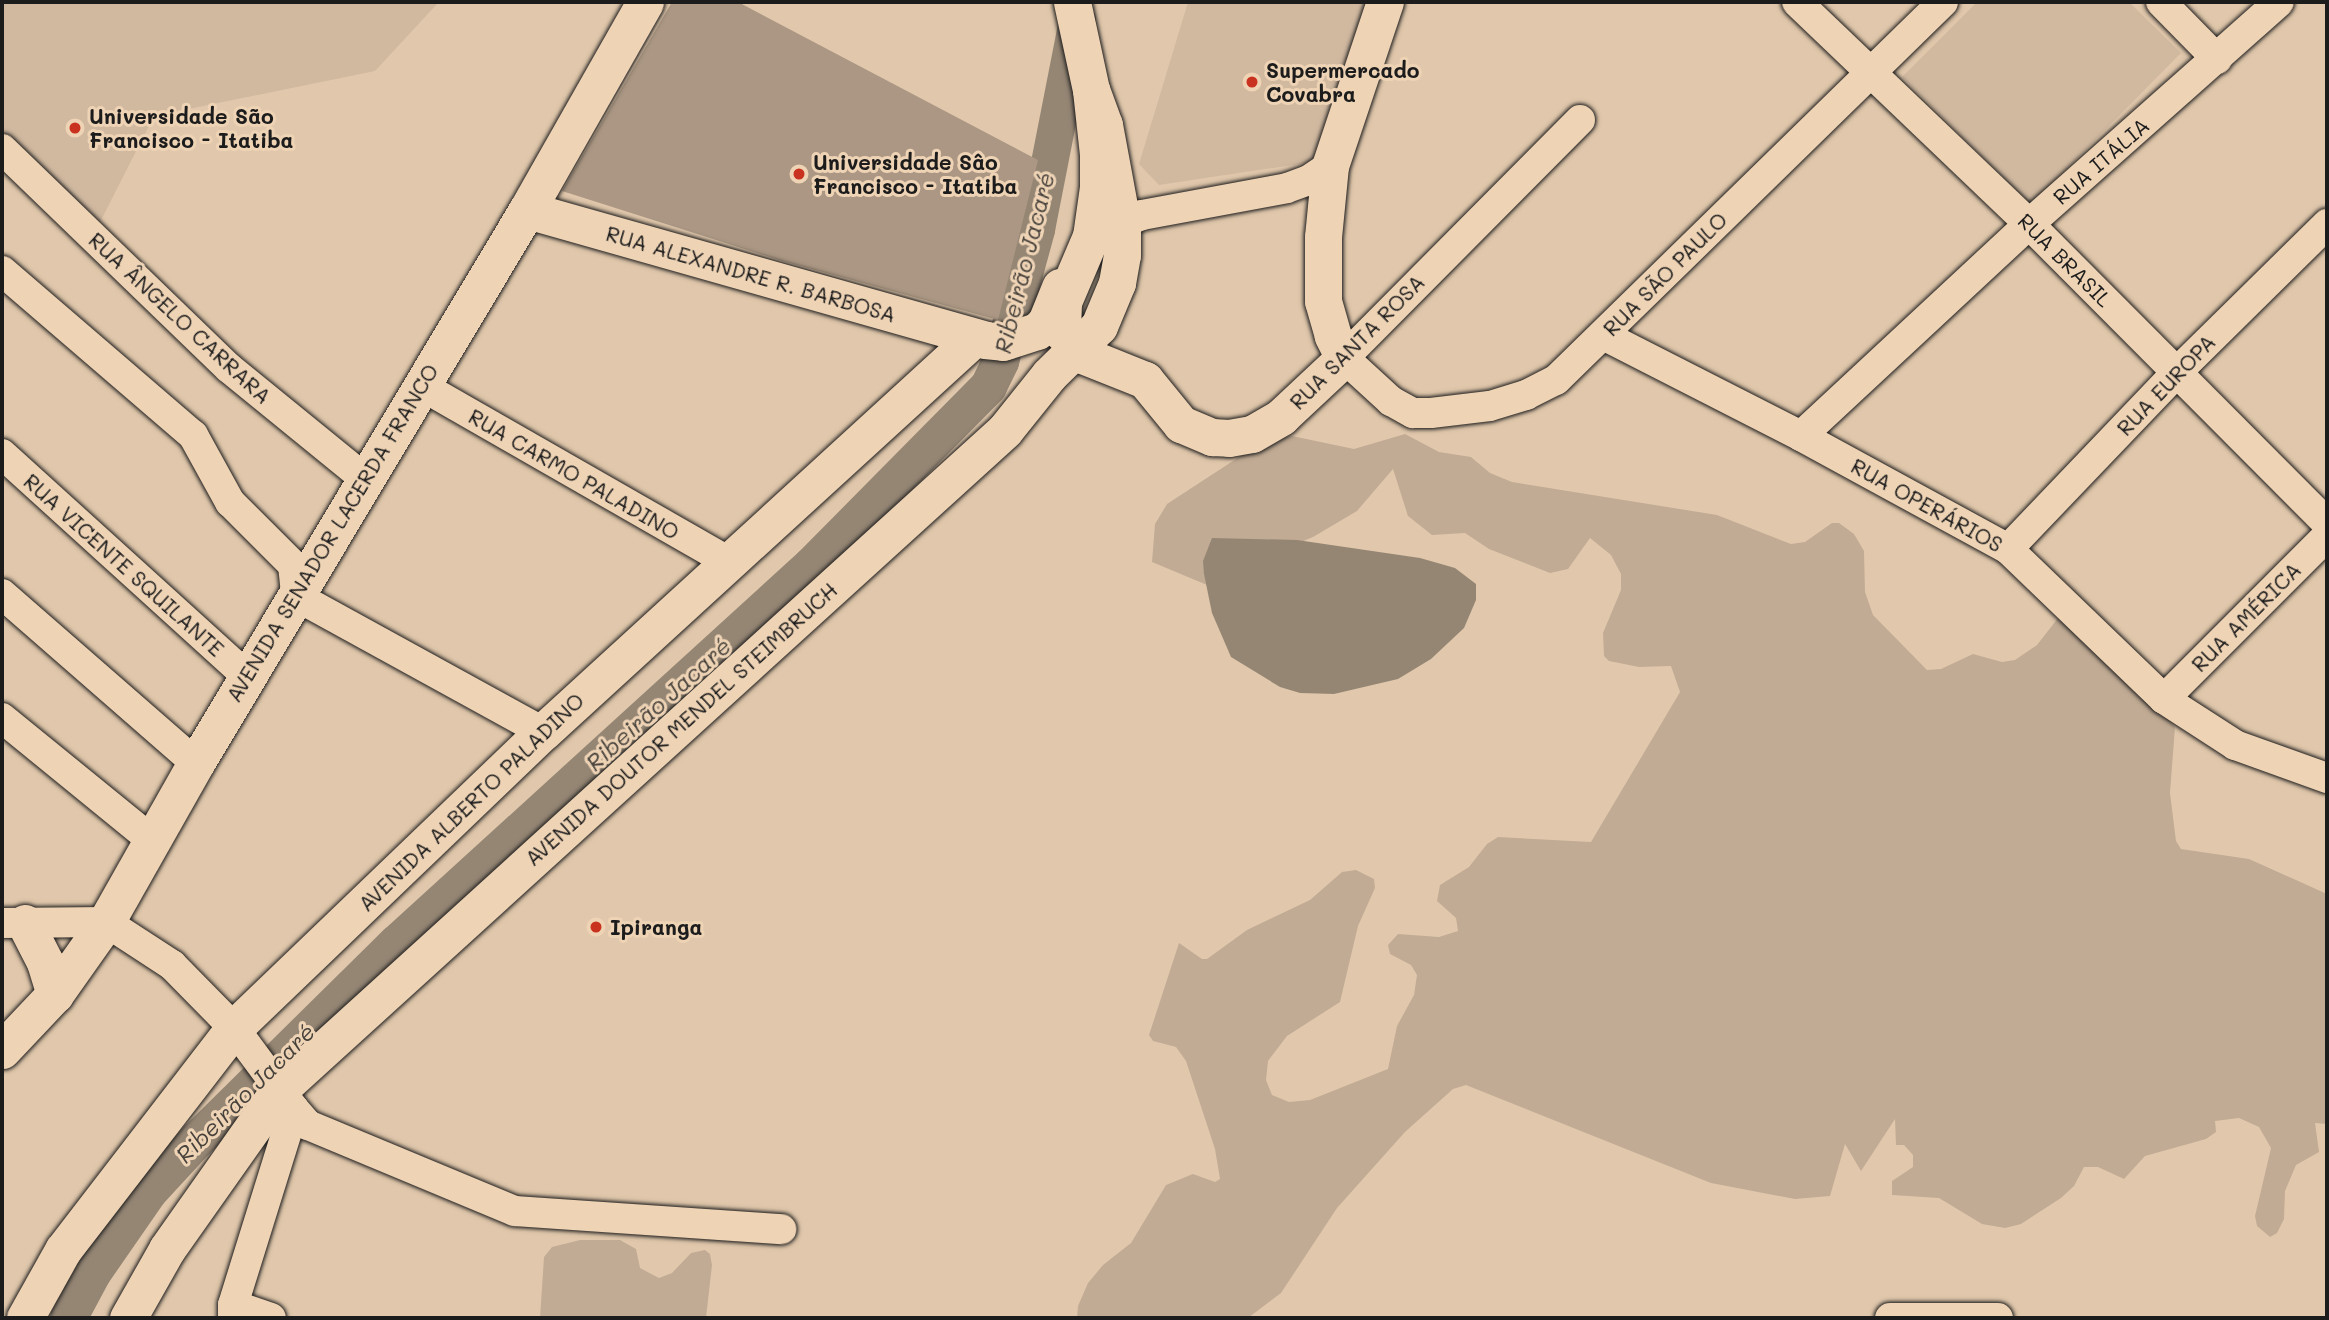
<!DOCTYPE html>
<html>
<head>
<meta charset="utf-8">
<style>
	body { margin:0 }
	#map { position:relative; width:2329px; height:1320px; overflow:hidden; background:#e1c8ac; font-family:Mali,sans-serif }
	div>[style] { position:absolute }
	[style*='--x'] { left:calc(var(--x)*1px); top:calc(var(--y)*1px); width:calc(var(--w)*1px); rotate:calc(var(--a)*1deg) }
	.built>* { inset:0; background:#d1b9a0 }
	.green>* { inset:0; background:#c1ab94 }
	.water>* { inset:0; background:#958674 }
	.river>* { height:37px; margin:-18.5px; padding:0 18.5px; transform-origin:18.5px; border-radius:18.5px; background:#958674 }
	.building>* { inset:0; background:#ab9783 }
	.roads { filter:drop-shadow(0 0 2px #1c1c1c) drop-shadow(0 0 2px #1c1c1c) }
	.minor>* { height:30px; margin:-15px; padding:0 15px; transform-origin:15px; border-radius:15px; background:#eed3b5 }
	.major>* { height:37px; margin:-18.5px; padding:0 18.5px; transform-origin:18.5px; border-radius:18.5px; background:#eed3b5 }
	.dots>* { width:19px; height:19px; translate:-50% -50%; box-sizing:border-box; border:4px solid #eed3b5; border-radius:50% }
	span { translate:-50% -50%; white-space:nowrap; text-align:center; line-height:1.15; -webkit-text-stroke:6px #eed3b5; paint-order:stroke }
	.poi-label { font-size:21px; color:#1c1c1c; font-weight:700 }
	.left { translate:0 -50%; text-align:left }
	.street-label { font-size:21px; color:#1c1c1c }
	.water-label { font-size:23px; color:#46413b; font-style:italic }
	.frame { position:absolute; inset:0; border:4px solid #1c1c1c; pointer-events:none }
</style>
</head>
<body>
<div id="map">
	<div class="built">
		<i style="clip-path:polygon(2px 2px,439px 2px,375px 71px,154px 116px,93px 236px,2px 141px)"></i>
		<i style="clip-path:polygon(1188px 2px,1367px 2px,1313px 162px,1159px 185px,1139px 164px)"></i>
		<i style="clip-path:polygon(1977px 2px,2129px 2px,2181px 53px,2031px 205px,1902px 77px)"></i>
	</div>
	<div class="green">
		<i style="clip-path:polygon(1405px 434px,1439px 452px,1471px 457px,1490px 473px,1512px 482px,1717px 515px,1791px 544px,1805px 542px,1832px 523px,1839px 523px,1854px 534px,1864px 551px,1865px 592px,1873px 615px,1927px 670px,1941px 669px,1973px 654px,2002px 662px,2015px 660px,2037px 645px,2058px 618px,2069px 615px,2082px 623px,2175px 727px,2170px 793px,2176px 841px,2181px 849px,2249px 859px,2327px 894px,2327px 1124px,2315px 1123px,2319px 1152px,2296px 1165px,2285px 1191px,2284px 1219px,2277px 1233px,2270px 1237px,2257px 1226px,2255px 1216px,2271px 1148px,2259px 1127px,2239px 1118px,2215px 1121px,2216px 1132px,2206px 1139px,2145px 1156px,2124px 1179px,2098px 1167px,2084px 1167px,2074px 1186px,2061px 1198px,2021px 1224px,2005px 1228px,1982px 1224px,1939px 1198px,1892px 1195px,1892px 1181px,1913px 1167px,1913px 1155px,1904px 1145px,1896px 1145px,1895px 1119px,1861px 1171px,1845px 1144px,1830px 1196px,1795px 1199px,1711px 1183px,1466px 1085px,1453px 1089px,1405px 1132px,1337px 1208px,1281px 1293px,1248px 1318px,1077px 1318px,1078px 1306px,1088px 1283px,1103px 1265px,1131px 1243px,1166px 1185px,1193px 1174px,1215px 1182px,1220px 1179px,1215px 1149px,1186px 1061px,1176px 1047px,1153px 1041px,1149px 1035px,1179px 943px,1202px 959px,1207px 959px,1247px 930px,1310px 900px,1342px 872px,1356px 870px,1374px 879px,1375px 888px,1358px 926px,1340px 1002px,1287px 1036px,1268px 1061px,1266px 1080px,1272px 1095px,1289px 1102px,1310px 1100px,1388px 1069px,1397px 1026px,1414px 995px,1417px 975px,1411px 965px,1390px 954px,1388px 945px,1398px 934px,1439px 937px,1458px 931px,1456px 918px,1437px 901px,1440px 885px,1469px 867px,1487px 844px,1498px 837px,1591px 842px,1680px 692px,1671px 666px,1639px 667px,1609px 661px,1604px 656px,1603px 633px,1621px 590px,1621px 574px,1611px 555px,1590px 538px,1568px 569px,1550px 573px,1489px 549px,1465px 533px,1432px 535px,1408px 516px,1393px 469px,1357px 511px,1313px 537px,1275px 553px,1219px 590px,1152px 562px,1155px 524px,1167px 504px,1262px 442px,1292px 436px,1354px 449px)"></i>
		<i style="clip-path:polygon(580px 1240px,620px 1240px,636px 1249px,640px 1268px,659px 1278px,672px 1273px,691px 1253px,705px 1250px,710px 1254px,712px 1265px,706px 1318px,540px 1318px,544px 1257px,552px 1247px)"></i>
	</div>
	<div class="water">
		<i style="clip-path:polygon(1212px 538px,1297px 540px,1420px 558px,1455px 568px,1476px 584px,1476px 600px,1464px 628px,1431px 659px,1398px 679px,1334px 694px,1300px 693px,1280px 687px,1231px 657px,1212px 613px,1204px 574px,1203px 561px)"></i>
	</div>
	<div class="river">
		<i style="--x:68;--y:1318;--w:51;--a:-61.9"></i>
		<i style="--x:92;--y:1273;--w:98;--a:-55.3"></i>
		<i style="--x:148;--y:1192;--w:71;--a:-47.3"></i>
		<i style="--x:196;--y:1140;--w:281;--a:-44.6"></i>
		<i style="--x:396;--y:943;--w:561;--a:-42.33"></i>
		<i style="--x:811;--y:565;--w:252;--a:-45.3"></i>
		<i style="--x:988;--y:386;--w:28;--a:-64"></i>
		<i style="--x:1000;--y:361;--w:137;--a:-74.7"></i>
		<i style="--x:1036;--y:229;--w:213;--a:-78.9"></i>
	</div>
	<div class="building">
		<i style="clip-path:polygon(672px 2px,738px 2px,1038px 160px,998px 320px,779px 260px,562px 191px)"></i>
	</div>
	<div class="roads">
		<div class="minor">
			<i style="--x:1797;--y:2;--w:321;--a:43.7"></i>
			<i style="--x:2029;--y:224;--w:422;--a:45.1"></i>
			<i style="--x:2161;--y:2;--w:80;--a:45.5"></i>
			<i style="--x:1580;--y:120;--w:335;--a:134.8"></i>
			<i style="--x:1344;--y:358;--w:64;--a:42.5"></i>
			<i style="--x:1391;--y:401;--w:25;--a:29"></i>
			<i style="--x:1413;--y:413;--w:18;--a:0"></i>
			<i style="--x:1431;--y:413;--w:59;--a:-6.8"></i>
			<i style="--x:1490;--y:406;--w:38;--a:-17"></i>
			<i style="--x:1526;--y:395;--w:34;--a:-27"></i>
			<i style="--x:1556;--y:380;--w:541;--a:-44.33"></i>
			<i style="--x:2;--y:149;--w:315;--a:44"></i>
			<i style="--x:229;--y:368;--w:176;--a:39.2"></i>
			<i style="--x:1101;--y:231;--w:44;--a:-21.3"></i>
			<i style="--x:1142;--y:215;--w:147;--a:-10.5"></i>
			<i style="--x:1287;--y:188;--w:23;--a:-20"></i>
			<i style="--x:1309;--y:180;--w:25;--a:-34"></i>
			<i style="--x:2;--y:271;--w:252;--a:40.7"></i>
			<i style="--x:193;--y:435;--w:77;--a:61.1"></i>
			<i style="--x:230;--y:502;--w:89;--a:45"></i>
			<i style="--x:293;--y:565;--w:31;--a:84"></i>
			<i style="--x:296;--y:596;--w:282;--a:28.8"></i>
			<i style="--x:1603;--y:335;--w:222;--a:27"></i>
			<i style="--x:1801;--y:436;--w:236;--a:28.6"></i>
			<i style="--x:2008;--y:549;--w:216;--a:43.9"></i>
			<i style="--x:2164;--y:699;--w:85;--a:32.9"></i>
			<i style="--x:2235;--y:745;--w:98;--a:19.7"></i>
			<i style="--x:420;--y:385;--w:356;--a:29.8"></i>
			<i style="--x:1801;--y:436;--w:311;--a:-42.9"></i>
			<i style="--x:2029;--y:224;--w:334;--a:-41.6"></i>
			<i style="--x:2;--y:454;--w:331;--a:42.2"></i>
			<i style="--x:2008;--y:549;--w:245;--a:-46.3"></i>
			<i style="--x:2177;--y:372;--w:211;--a:-44.6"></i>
			<i style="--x:2;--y:594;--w:257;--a:41.1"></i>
			<i style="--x:2164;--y:699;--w:231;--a:-45"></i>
			<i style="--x:2;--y:718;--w:195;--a:39.2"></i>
			<i style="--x:2;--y:923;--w:104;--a:-0.6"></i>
			<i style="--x:106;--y:922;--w:79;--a:33.1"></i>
			<i style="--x:172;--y:965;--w:88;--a:45.5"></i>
			<i style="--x:234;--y:1028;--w:101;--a:53.5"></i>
			<i style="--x:294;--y:1109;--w:205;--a:107.3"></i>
			<i style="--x:233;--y:1305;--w:13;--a:90"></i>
			<i style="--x:294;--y:1109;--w:21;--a:49"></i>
			<i style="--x:308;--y:1125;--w:224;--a:22.6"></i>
			<i style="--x:515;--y:1211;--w:267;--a:3.9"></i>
			<i style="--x:233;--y:1305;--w:40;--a:18.9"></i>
			<i style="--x:1890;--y:1318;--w:108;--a:0"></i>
		</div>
		<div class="major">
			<i style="--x:1072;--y:2;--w:90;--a:77.8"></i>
			<i style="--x:1091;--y:90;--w:64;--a:83.8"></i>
			<i style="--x:1098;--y:154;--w:33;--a:90"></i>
			<i style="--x:1098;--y:187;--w:49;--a:98.1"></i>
			<i style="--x:1091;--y:236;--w:72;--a:113"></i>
			<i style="--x:1063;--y:302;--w:30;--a:92"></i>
			<i style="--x:1062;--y:332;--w:33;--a:46"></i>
			<i style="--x:1085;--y:356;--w:65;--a:21.8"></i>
			<i style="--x:1145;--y:380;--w:57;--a:50.7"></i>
			<i style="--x:1181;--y:424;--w:34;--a:23"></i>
			<i style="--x:1212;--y:437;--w:17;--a:3"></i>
			<i style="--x:1229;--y:438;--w:23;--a:-10"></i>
			<i style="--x:1252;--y:434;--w:34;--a:-30"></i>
			<i style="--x:1281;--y:417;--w:86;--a:-43.1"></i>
			<i style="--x:1344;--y:358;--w:25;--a:-117"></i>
			<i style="--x:1333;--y:336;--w:36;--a:-106"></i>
			<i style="--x:1323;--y:301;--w:64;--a:-90"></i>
			<i style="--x:1323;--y:237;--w:71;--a:-84.4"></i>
			<i style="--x:1330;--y:166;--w:173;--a:-71.5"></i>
			<i style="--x:527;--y:210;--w:476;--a:15.8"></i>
			<i style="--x:985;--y:340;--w:18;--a:6"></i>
			<i style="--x:1003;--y:342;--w:36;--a:-18"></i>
			<i style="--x:1037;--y:331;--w:13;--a:-45"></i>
			<i style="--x:1046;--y:322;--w:38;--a:-68"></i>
			<i style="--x:25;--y:923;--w:44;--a:62.9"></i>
			<i style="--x:45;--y:962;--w:34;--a:73"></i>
			<i style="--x:2;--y:1050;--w:77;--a:-46.6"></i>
			<i style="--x:55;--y:994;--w:88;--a:-54.7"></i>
			<i style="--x:106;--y:922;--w:183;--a:-60.5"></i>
			<i style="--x:196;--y:763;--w:644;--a:-59.1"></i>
			<i style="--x:527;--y:210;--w:239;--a:-60.4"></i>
			<i style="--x:25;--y:1318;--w:78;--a:-60.8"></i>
			<i style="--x:63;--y:1250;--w:280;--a:-52.4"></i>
			<i style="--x:234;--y:1028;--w:428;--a:-43.8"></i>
			<i style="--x:543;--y:732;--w:585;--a:-42.44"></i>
			<i style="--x:128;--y:1318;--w:79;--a:-60.5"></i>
			<i style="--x:167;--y:1249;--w:194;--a:-54.8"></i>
			<i style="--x:279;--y:1090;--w:981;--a:-42.27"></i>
			<i style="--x:1005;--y:430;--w:70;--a:-51.3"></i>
			<i style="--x:1049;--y:375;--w:70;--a:-44.4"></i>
			<i style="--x:1099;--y:326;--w:47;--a:-67.3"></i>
			<i style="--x:1117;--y:283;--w:28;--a:-80"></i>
			<i style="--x:1122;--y:255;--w:33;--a:-90"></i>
			<i style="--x:1122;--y:222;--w:99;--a:-100.5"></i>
			<i style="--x:1104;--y:125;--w:37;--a:-110"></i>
		</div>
	</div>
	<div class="dots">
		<i style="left:1252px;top:82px;background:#c8321e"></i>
		<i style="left:75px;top:128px;background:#c8321e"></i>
		<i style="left:799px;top:174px;background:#c8321e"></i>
		<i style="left:596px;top:927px;background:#c8321e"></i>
	</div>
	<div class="poi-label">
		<span class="left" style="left:1266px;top:82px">Supermercado<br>Covabra</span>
		<span class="left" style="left:89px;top:128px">Universidade São<br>Francisco - Itatiba</span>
		<span class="left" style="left:813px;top:174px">Universidade Sâo<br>Francisco - Itatiba</span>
		<span class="left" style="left:610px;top:927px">Ipiranga</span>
	</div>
	<div class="street-label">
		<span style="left:2101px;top:161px;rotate:-41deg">RUA ITÁLIA</span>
		<span style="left:2065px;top:260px;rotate:45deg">RUA BRASIL</span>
		<span style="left:751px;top:274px;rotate:16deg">RUA ALEXANDRE R. BARBOSA</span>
		<span style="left:1665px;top:274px;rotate:-45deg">RUA SÃO PAULO</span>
		<span style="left:180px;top:318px;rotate:43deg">RUA ÂNGELO CARRARA</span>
		<span style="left:1357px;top:342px;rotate:-45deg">RUA SANTA ROSA</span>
		<span style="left:2166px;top:385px;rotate:-46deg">RUA EUROPA</span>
		<span style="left:574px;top:474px;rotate:30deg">RUA CARMO PALADINO</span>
		<span style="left:1927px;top:505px;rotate:29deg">RUA OPERÁRIOS</span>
		<span style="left:332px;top:533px;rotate:-59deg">AVENIDA SENADOR LACERDA FRANCO</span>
		<span style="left:124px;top:565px;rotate:42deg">RUA VICENTE SQUILANTE</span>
		<span style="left:2246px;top:617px;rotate:-45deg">RUA AMÉRICA</span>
		<span style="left:681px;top:724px;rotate:-42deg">AVENIDA DOUTOR MENDEL STEIMBRUCH</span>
		<span style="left:471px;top:802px;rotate:-44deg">AVENIDA ALBERTO PALADINO</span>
	</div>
	<div class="water-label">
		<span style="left:1024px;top:263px;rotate:-76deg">Ribeirão Jacaré</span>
		<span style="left:658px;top:704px;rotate:-42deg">Ribeirão Jacaré</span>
		<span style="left:245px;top:1093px;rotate:-45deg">Ribeirão Jacaré</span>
	</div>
	<div class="frame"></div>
</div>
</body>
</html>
